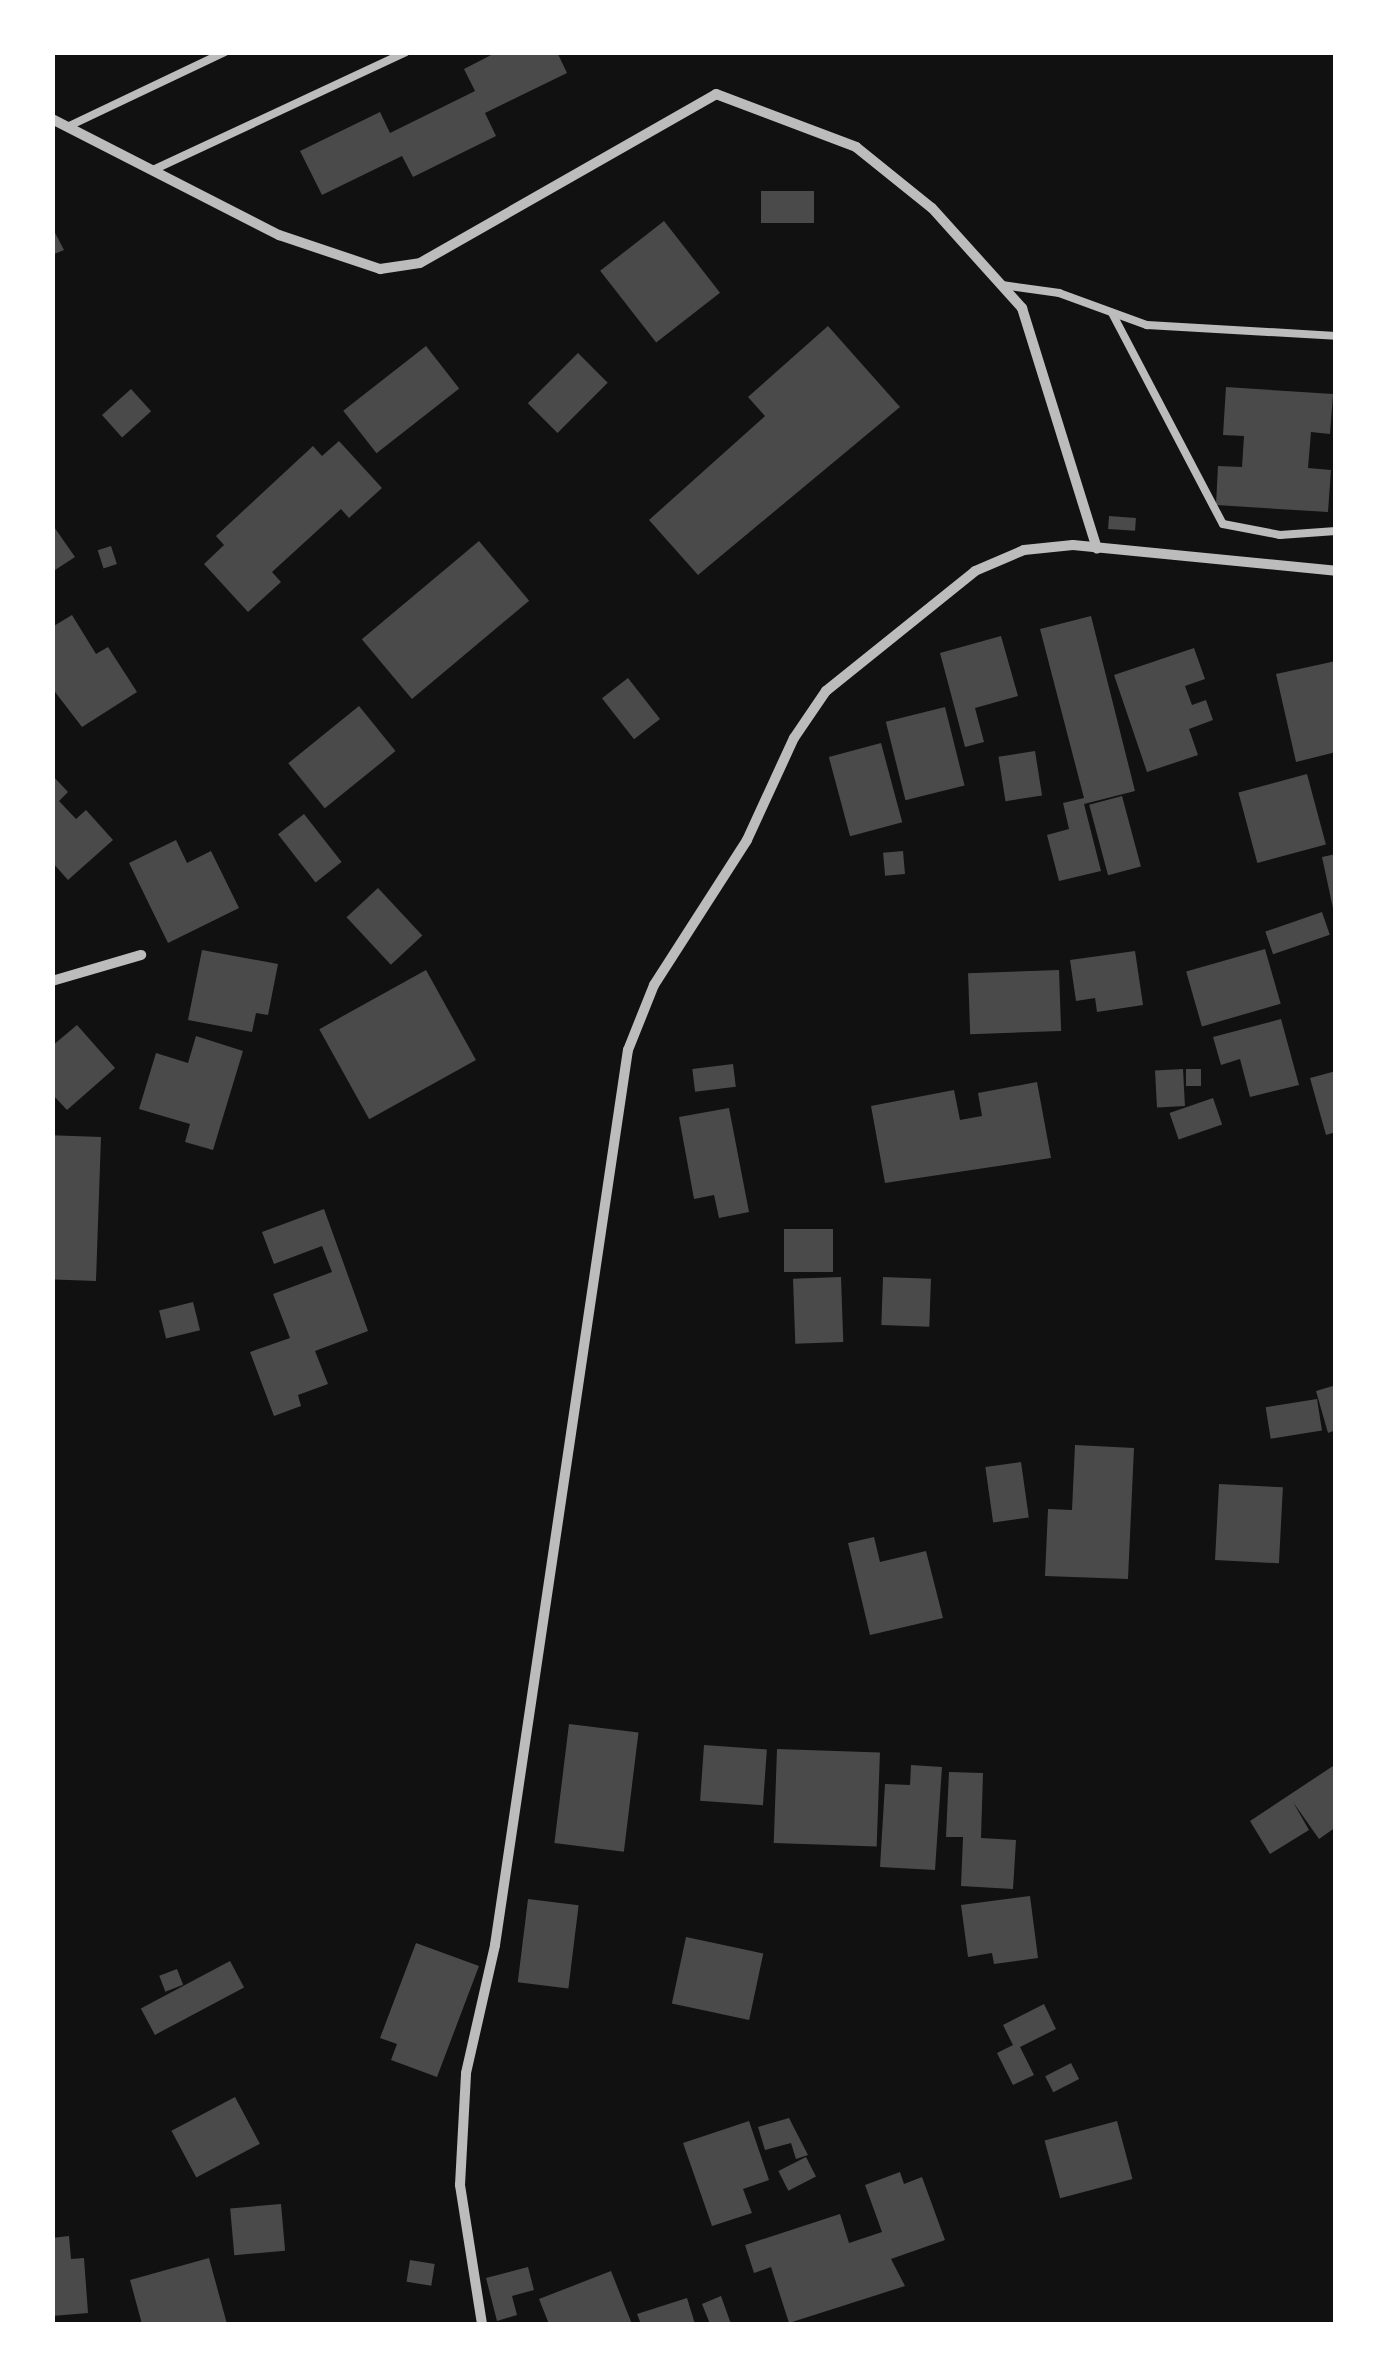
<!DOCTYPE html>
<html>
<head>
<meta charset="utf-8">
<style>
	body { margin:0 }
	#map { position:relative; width:1388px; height:2377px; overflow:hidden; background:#111; font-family:Commissioner,sans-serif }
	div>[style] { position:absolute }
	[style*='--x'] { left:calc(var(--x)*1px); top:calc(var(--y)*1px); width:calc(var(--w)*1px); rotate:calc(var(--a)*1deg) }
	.building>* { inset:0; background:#4a4a4a; transform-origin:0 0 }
	.service>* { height:8px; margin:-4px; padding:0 4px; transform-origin:4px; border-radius:4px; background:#bcbcbc }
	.minor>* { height:10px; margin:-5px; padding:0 5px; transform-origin:5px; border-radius:5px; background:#bcbcbc }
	span { translate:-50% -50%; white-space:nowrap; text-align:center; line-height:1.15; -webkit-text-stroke:9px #fff; paint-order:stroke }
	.frame { position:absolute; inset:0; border:55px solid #fff; pointer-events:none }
</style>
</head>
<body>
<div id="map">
	<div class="building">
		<i style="clip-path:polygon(497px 52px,557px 52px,567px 73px,485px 113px,496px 136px,413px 177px,402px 156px,322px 195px,300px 151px,380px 112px,390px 133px,475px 91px,464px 69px)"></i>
		<i style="left:761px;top:191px;width:53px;height:32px"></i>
		<i style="left:664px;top:221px;width:91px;height:81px;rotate:52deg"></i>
		<i style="clip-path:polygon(52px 227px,64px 250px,52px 255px)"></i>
		<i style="clip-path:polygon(828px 326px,900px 407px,698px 575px,649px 520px,765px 416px,748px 397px)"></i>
		<i style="left:426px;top:346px;width:54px;height:105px;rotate:52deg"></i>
		<i style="left:578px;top:353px;width:42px;height:71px;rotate:45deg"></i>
		<i style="clip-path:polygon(1226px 387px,1333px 394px,1330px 434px,1311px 432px,1308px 468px,1331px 470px,1328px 512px,1216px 505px,1218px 466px,1242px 467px,1244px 436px,1223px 435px)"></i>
		<i style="left:131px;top:389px;width:30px;height:39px;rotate:48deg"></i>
		<i style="clip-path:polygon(339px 441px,382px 488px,349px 518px,341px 509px,272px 572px,281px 582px,248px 612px,204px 564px,224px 545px,216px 536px,313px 446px,322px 456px)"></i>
		<i style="left:1109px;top:516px;width:27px;height:13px;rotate:4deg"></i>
		<i style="clip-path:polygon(52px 524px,75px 557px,52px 572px)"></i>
		<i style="left:479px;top:541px;width:78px;height:153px;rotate:50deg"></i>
		<i style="left:111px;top:546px;width:19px;height:14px;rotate:72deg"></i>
		<i style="clip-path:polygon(72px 615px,96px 654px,108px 647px,137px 692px,82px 727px,52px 688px,52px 627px)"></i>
		<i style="clip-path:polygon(1091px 616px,1135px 791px,1084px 804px,1101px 871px,1059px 881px,1047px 835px,1069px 829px,1063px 803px,1084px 798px,1040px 629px)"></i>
		<i style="clip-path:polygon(1001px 636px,1018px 696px,975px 708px,984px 742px,965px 747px,940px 653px)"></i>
		<i style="clip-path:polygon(1194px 648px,1205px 679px,1185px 686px,1192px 705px,1206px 700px,1213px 720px,1189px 729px,1198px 755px,1147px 772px,1114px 675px)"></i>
		<i style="clip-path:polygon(1336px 661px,1336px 752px,1296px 762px,1276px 674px)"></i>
		<i style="left:628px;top:678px;width:52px;height:33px;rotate:52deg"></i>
		<i style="left:359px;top:706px;width:58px;height:91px;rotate:51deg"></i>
		<i style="left:945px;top:707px;width:81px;height:61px;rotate:76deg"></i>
		<i style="left:881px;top:743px;width:82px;height:54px;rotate:75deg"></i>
		<i style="left:1035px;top:751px;width:45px;height:37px;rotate:81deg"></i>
		<i style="left:1307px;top:774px;width:73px;height:71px;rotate:75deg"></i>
		<i style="clip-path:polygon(52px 775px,68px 792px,59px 801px,76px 819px,86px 810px,113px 840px,68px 880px,52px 862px)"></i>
		<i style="left:1122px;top:796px;width:73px;height:34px;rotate:75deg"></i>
		<i style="left:304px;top:814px;width:61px;height:33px;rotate:52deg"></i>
		<i style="clip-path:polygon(176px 840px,187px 863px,211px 851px,239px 908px,168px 943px,129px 863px)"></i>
		<i style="left:903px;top:851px;width:23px;height:20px;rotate:85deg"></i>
		<i style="clip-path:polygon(1336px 854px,1336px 913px,1334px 913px,1322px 857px)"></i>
		<i style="left:378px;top:888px;width:65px;height:43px;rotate:47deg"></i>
		<i style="left:1322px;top:912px;width:24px;height:60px;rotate:71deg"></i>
		<i style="left:1265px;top:949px;width:57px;height:82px;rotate:74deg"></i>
		<i style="clip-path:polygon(202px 950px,278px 964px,268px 1015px,256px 1013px,252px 1032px,188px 1020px)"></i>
		<i style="clip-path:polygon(1135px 951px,1143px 1005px,1097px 1012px,1095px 998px,1076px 1001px,1070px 960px)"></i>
		<i style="left:426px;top:970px;width:103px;height:122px;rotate:61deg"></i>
		<i style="left:1059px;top:970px;width:61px;height:91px;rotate:88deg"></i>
		<i style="clip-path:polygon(1281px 1019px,1299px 1085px,1250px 1097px,1240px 1059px,1221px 1065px,1213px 1037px)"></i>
		<i style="clip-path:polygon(77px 1025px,115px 1068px,67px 1110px,52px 1094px,52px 1046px)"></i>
		<i style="clip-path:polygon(196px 1036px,243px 1051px,213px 1150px,185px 1142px,190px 1124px,139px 1109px,156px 1053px,188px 1063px)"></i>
		<i style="left:733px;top:1064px;width:23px;height:41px;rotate:83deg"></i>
		<i style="left:1183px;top:1069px;width:37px;height:28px;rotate:87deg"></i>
		<i style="left:1201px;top:1069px;width:17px;height:15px;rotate:90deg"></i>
		<i style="clip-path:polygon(1336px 1071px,1336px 1132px,1326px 1135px,1310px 1078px)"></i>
		<i style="clip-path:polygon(1037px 1082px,1051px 1158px,885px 1183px,871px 1106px,954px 1090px,960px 1120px,982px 1116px,978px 1093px)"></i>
		<i style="left:1213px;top:1098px;width:28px;height:46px;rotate:71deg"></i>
		<i style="clip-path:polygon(729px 1108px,749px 1212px,719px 1218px,714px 1195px,694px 1199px,679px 1117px)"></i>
		<i style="left:101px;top:1137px;width:144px;height:49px;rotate:92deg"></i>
		<i style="clip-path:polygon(324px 1209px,368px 1331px,315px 1351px,328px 1384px,298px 1395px,301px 1406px,274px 1416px,250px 1352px,290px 1338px,273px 1294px,332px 1272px,322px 1246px,274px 1264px,262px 1232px)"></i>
		<i style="left:784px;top:1229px;width:49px;height:43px"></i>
		<i style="left:841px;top:1277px;width:65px;height:48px;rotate:88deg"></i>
		<i style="left:883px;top:1277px;width:48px;height:48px;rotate:2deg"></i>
		<i style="left:193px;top:1302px;width:29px;height:35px;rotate:76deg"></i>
		<i style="clip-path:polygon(1336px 1385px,1336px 1430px,1328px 1433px,1316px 1391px)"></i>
		<i style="left:1317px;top:1399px;width:32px;height:52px;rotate:81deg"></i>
		<i style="clip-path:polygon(1075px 1445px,1134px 1448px,1128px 1579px,1045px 1576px,1048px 1509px,1072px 1510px)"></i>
		<i style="left:1021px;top:1462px;width:56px;height:36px;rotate:82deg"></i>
		<i style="left:1219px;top:1484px;width:64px;height:76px;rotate:3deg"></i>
		<i style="clip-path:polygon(874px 1537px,880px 1562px,926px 1551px,943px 1618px,870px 1635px,848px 1543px)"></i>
		<i style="left:569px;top:1724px;width:70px;height:120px;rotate:7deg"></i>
		<i style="left:704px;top:1745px;width:63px;height:56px;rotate:4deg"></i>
		<i style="left:777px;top:1749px;width:103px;height:94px;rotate:2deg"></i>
		<i style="clip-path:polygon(1336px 1764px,1336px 1827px,1319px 1839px,1293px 1802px,1309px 1830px,1270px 1854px,1250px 1821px)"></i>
		<i style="clip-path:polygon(911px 1765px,942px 1767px,935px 1870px,880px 1867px,885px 1784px,910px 1785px)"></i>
		<i style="clip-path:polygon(949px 1772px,983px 1773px,981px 1838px,1016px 1840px,1013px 1889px,961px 1886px,963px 1837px,946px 1837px)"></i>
		<i style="clip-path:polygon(1030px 1896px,1038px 1958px,994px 1964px,992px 1953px,968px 1957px,961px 1905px)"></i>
		<i style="left:528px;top:1899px;width:51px;height:84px;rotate:7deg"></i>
		<i style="left:686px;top:1937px;width:79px;height:68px;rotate:12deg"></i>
		<i style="clip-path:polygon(416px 1943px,479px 1966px,437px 2077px,391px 2060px,397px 2044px,380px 2038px)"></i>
		<i style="left:230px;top:1961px;width:30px;height:101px;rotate:62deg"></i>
		<i style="left:177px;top:1969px;width:17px;height:19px;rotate:69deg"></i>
		<i style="clip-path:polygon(1044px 2004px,1056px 2029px,1020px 2047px,1034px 2075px,1013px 2085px,997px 2053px,1013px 2045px,1003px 2025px)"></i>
		<i style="left:1071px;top:2063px;width:18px;height:29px;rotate:63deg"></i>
		<i style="left:235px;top:2097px;width:53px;height:72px;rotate:62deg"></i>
		<i style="clip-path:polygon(789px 2118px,808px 2155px,796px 2159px,791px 2143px,765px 2150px,758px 2127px)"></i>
		<i style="clip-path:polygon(749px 2121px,769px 2180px,743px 2189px,752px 2213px,712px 2226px,683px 2143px)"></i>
		<i style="left:1117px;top:2121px;width:60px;height:75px;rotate:75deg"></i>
		<i style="left:806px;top:2157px;width:22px;height:31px;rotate:63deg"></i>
		<i style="clip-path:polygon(900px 2172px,904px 2184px,922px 2177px,945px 2240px,891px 2259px,905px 2286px,789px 2323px,771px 2267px,754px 2273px,745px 2245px,840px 2214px,849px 2243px,882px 2232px,865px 2185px)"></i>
		<i style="left:281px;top:2204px;width:47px;height:51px;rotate:85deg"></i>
		<i style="clip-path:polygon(69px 2236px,71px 2259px,84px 2258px,88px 2313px,52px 2316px,52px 2238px)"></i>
		<i style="clip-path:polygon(209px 2258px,227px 2324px,142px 2324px,130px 2280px)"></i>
		<i style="left:410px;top:2260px;width:25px;height:22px;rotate:9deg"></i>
		<i style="clip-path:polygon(528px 2267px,534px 2290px,512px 2296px,517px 2315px,497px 2321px,486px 2278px)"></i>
		<i style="clip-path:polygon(611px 2271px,632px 2324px,549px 2324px,539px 2299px)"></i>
		<i style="clip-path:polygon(721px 2296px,731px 2324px,710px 2324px,702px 2304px)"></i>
		<i style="clip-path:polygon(687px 2298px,695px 2324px,641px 2324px,637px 2314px)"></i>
	</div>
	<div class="service">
		<i style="--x:67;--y:127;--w:175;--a:-25.4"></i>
		<i style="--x:153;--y:170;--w:279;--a:-25"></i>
		<i style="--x:1002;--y:285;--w:58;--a:8"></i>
		<i style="--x:1059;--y:293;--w:94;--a:20"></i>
		<i style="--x:1147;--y:325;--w:189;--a:3.3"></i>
		<i style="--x:1112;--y:313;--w:238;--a:62.3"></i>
		<i style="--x:1223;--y:524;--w:58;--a:10.9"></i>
		<i style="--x:1280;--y:535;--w:56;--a:-4.1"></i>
	</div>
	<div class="minor">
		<i style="--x:52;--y:119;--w:255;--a:27.1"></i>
		<i style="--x:279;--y:235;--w:107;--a:18.6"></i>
		<i style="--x:380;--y:269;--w:40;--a:-8.5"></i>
		<i style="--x:420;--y:263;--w:341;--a:-29.7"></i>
		<i style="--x:716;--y:94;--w:150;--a:20.7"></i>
		<i style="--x:856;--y:147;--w:97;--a:38.8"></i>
		<i style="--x:932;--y:208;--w:135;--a:48"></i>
		<i style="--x:1022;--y:308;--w:252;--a:72.7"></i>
		<i style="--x:52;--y:981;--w:93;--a:-16.3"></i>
		<i style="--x:482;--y:2324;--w:141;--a:-99"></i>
		<i style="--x:460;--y:2185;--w:112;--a:-86.9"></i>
		<i style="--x:466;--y:2073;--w:131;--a:-77.2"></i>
		<i style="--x:495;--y:1945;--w:905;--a:-81.55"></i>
		<i style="--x:628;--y:1050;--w:70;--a:-68.2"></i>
		<i style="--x:654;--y:985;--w:172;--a:-57.3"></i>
		<i style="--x:747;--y:840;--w:112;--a:-65.3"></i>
		<i style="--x:794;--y:738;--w:57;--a:-55.8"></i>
		<i style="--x:826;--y:691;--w:191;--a:-38.8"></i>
		<i style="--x:975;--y:571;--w:53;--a:-23.2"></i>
		<i style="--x:1024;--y:550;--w:49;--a:-5.8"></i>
		<i style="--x:1073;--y:545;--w:264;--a:5.6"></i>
	</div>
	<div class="frame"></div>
</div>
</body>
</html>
